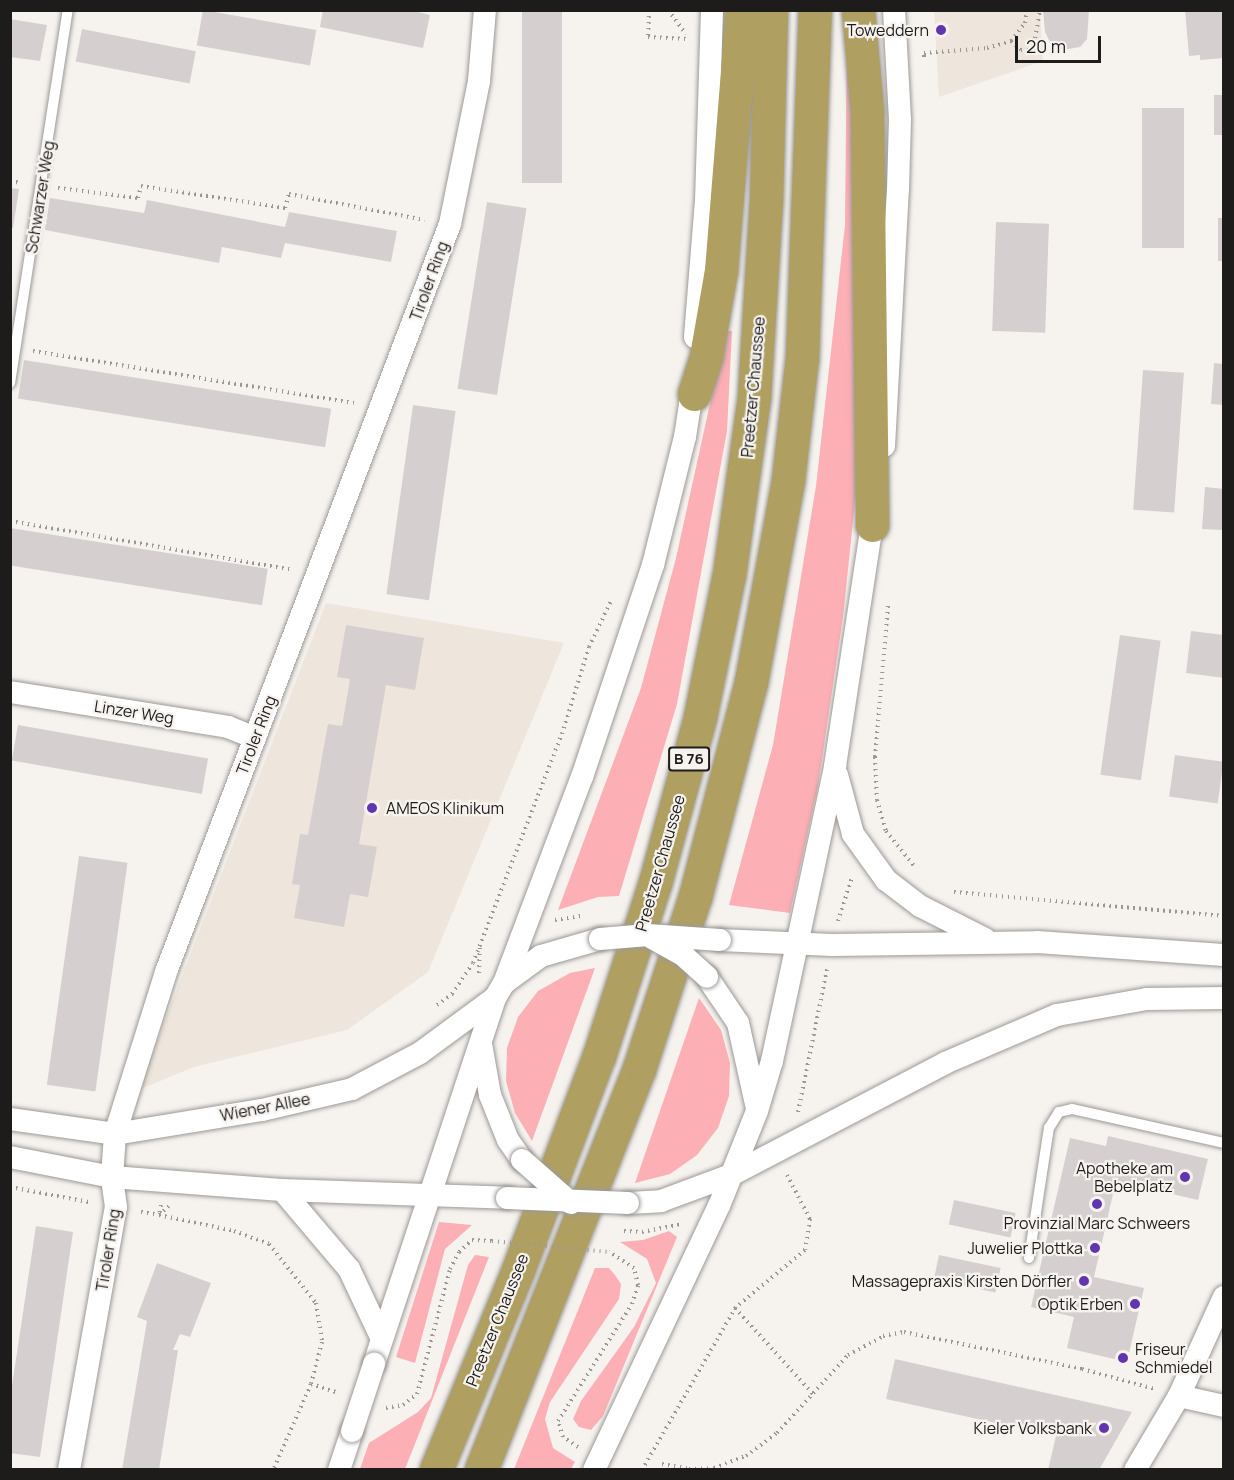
<!DOCTYPE html>
<html>
<head>
<meta charset="utf-8">
<style>
	body { margin:0 }
	#map { position:relative; width:1234px; height:1480px; overflow:hidden; background:#f6f3ef; font-family:Manrope,sans-serif }
	div>[style] { position:absolute }
	[style*='--x'] { left:calc(var(--x)*1px); top:calc(var(--y)*1px); width:calc(var(--w)*1px); rotate:calc(var(--a)*1deg) }
	.built>* { inset:0; background:#eee5dc }
	.green>* { inset:0; background:#fcafb4 }
	.building>* { inset:0; background:#d5d0cf; transform-origin:0 0 }
	.path>* { height:4px; margin-top:-2px; transform-origin:0; background:repeating-linear-gradient(90deg,#999794 0 1.5px,transparent 0 6px) }
	.roads { filter:drop-shadow(0 0 2px #9c9996) drop-shadow(0 0 2px #9c9996) }
	.service>* { height:10px; margin:-5px; padding:0 5px; transform-origin:5px; border-radius:5px; background:#fff }
	.minor>* { height:22px; margin:-11px; padding:0 11px; transform-origin:11px; border-radius:11px; background:#fff }
	.trunk>* { height:33px; margin:-16.5px; padding:0 16.5px; transform-origin:16.5px; border-radius:16.5px; background:#afa062 }
	.path-bridge>* { height:4px; margin-top:-2px; transform-origin:0; background:repeating-linear-gradient(90deg,#999794 0 1.5px,transparent 0 6px) }
	.bridges { filter:drop-shadow(0 0 2px #9c9996) drop-shadow(0 0 2px #9c9996) }
	.minor-bridge>* { height:22px; margin:-11px; padding:0 11px; transform-origin:11px; border-radius:11px; background:#fff }
	.dots>* { width:16px; height:16px; translate:-50% -50%; box-sizing:border-box; border:3px solid #f6f3ef; border-radius:50% }
	span { translate:-50% -50%; white-space:nowrap; text-align:center; line-height:1.15; -webkit-text-stroke:4.5px #f6f3ef; paint-order:stroke }
	.shield-label span { padding:2px 4px; background:#f6f3ef; border:2px solid; border-radius:4px; -webkit-text-stroke-width:0 }
	.shield-label { font-size:15px; color:#1d1c1b; font-weight:700 }
	.poi-label { font-size:16px; color:#1d1c1b }
	.right { translate:-100% -50%; text-align:right }
	.left { translate:0 -50%; text-align:left }
	.street-label { font-size:16px; color:#1d1c1b }
	.frame { position:absolute; inset:0; border:12px solid #1d1c1b; pointer-events:none }
	.scale { position:absolute; left:1015px; top:36px; width:86px; height:27px; box-sizing:border-box; border:3px solid #1d1c1b; border-top:0; padding-left:8px; font-size:18px; line-height:21px; white-space:nowrap; color:#1d1c1b; -webkit-text-stroke:4px #f6f3ef; paint-order:stroke }
</style>
</head>
<body>
<div id="map">
	<div class="built">
		<i style="clip-path:polygon(934px 11px,1040px 11px,1043px 61px,939px 97px)"></i>
		<i style="clip-path:polygon(326px 603px,564px 643px,428px 972px,347px 1030px,194px 1067px,138px 1090px)"></i>
	</div>
	<div class="green">
		<i style="clip-path:polygon(847px 26px,851px 27px,857px 483px,843px 617px,818px 786px,790px 913px,729px 905px,773px 745px,816px 486px,845px 225px)"></i>
		<i style="clip-path:polygon(726px 331px,732px 331px,727px 431px,677px 704px,619px 896px,598px 897px,558px 910px,641px 688px,676px 558px)"></i>
		<i style="clip-path:polygon(595px 968px,532px 1141px,515px 1113px,506px 1081px,507px 1048px,518px 1017px,538px 991px,570px 973px)"></i>
		<i style="clip-path:polygon(699px 998px,721px 1030px,730px 1063px,729px 1096px,718px 1128px,697px 1155px,670px 1174px,635px 1183px)"></i>
		<i style="clip-path:polygon(439px 1222px,472px 1225px,445px 1249px,415px 1363px,396px 1357px)"></i>
		<i style="clip-path:polygon(669px 1231px,677px 1237px,603px 1416px,591px 1430px,579px 1427px,573px 1419px,581px 1401px,634px 1327px,656px 1283px,647px 1259px,620px 1242px,643px 1240px)"></i>
		<i style="clip-path:polygon(475px 1255px,489px 1257px,405px 1469px,360px 1469px,369px 1443px,418px 1412px,431px 1398px,468px 1265px)"></i>
		<i style="clip-path:polygon(595px 1268px,609px 1268px,615px 1275px,621px 1284px,619px 1299px,550px 1402px,545px 1419px,553px 1448px,575px 1462px,571px 1469px,514px 1469px)"></i>
	</div>
	<div class="building">
		<i style="left:203px;top:10px;width:115px;height:36px;rotate:10deg"></i>
		<i style="clip-path:polygon(323px 10px,410px 10px,430px 15px,423px 48px,320px 27px)"></i>
		<i style="left:522px;top:10px;width:40px;height:173px"></i>
		<i style="clip-path:polygon(1043px 10px,1089px 10px,1087px 39px,1080px 47px,1063px 50px,1051px 44px,1045px 32px)"></i>
		<i style="clip-path:polygon(1185px 10px,1224px 10px,1224px 58px,1200px 60px,1200px 55px,1189px 56px)"></i>
		<i style="clip-path:polygon(10px 19px,47px 25px,40px 61px,10px 57px)"></i>
		<i style="left:82px;top:29px;width:116px;height:33px;rotate:11deg"></i>
		<i style="left:1214px;top:95px;width:10px;height:40px"></i>
		<i style="left:1142px;top:108px;width:42px;height:140px"></i>
		<i style="clip-path:polygon(10px 188px,19px 189px,13px 228px,10px 228px)"></i>
		<i style="clip-path:polygon(50px 198px,144px 213px,147px 200px,285px 227px,289px 212px,397px 231px,391px 262px,285px 243px,281px 258px,222px 247px,219px 263px,45px 230px)"></i>
		<i style="left:487px;top:202px;width:40px;height:189px;rotate:9deg"></i>
		<i style="left:1218px;top:218px;width:6px;height:43px"></i>
		<i style="left:996px;top:222px;width:53px;height:109px;rotate:2deg"></i>
		<i style="left:24px;top:360px;width:311px;height:39px;rotate:9deg"></i>
		<i style="clip-path:polygon(1214px 363px,1224px 364px,1224px 405px,1211px 404px)"></i>
		<i style="left:1143px;top:370px;width:41px;height:140px;rotate:4deg"></i>
		<i style="left:413px;top:405px;width:43px;height:191px;rotate:8deg"></i>
		<i style="clip-path:polygon(1205px 487px,1224px 489px,1224px 530px,1202px 529px)"></i>
		<i style="left:10px;top:528px;width:261px;height:37px;rotate:9deg"></i>
		<i style="clip-path:polygon(346px 625px,424px 638px,415px 690px,386px 685px,359px 844px,377px 847px,368px 897px,350px 894px,344px 927px,294px 918px,300px 885px,292px 884px,300px 834px,308px 835px,328px 724px,342px 726px,350px 679px,337px 677px)"></i>
		<i style="clip-path:polygon(1191px 631px,1224px 635px,1224px 678px,1186px 673px)"></i>
		<i style="left:1120px;top:635px;width:41px;height:141px;rotate:8deg"></i>
		<i style="left:18px;top:725px;width:193px;height:36px;rotate:10deg"></i>
		<i style="left:1175px;top:755px;width:49px;height:42px;rotate:8deg"></i>
		<i style="left:79px;top:856px;width:49px;height:231px;rotate:8deg"></i>
		<i style="clip-path:polygon(1108px 1136px,1208px 1159px,1198px 1200px,1116px 1181px,1094px 1277px,1144px 1288px,1127px 1362px,1067px 1348px,1074px 1317px,1031px 1307px,1070px 1138px,1106px 1146px)"></i>
		<i style="left:954px;top:1200px;width:63px;height:25px;rotate:12deg"></i>
		<i style="clip-path:polygon(36px 1226px,73px 1232px,40px 1457px,10px 1453px,10px 1399px)"></i>
		<i style="left:939px;top:1255px;width:63px;height:25px;rotate:12deg"></i>
		<i style="clip-path:polygon(157px 1263px,211px 1283px,190px 1337px,180px 1334px,173px 1350px,178px 1350px,159px 1470px,122px 1470px,147px 1321px,137px 1317px)"></i>
		<i style="clip-path:polygon(895px 1359px,979px 1378px,1132px 1412px,1099px 1470px,1048px 1470px,1056px 1436px,886px 1399px)"></i>
	</div>
	<div class="path">
		<i style="--x:649;--y:10;--w:27;--a:92"></i>
		<i style="--x:648;--y:37;--w:39;--a:3"></i>
		<i style="--x:668;--y:10;--w:30;--a:53"></i>
		<i style="--x:1011;--y:41;--w:23;--a:-52"></i>
		<i style="--x:1025;--y:23;--w:13;--a:-81"></i>
		<i style="--x:924;--y:57;--w:4;--a:-90"></i>
		<i style="--x:924;--y:53;--w:63;--a:-4.5"></i>
		<i style="--x:987;--y:48;--w:25;--a:-16"></i>
		<i style="--x:1011;--y:41;--w:13;--a:42"></i>
		<i style="--x:1021;--y:50;--w:12;--a:0"></i>
		<i style="--x:1033;--y:50;--w:41;--a:-80.1"></i>
		<i style="--x:10;--y:181;--w:11;--a:10"></i>
		<i style="--x:58;--y:188;--w:81;--a:7.1"></i>
		<i style="--x:138;--y:198;--w:12;--a:-76"></i>
		<i style="--x:141;--y:186;--w:146;--a:8.7"></i>
		<i style="--x:285;--y:208;--w:15;--a:-74"></i>
		<i style="--x:289;--y:194;--w:138;--a:10.8"></i>
		<i style="--x:33;--y:351;--w:325;--a:9.2"></i>
		<i style="--x:10;--y:521;--w:287;--a:9.8"></i>
		<i style="--x:888;--y:606;--w:152;--a:94.9"></i>
		<i style="--x:875;--y:757;--w:43;--a:87.3"></i>
		<i style="--x:877;--y:800;--w:32;--a:74"></i>
		<i style="--x:886;--y:831;--w:45;--a:51.3"></i>
		<i style="--x:954;--y:892;--w:271;--a:5.1"></i>
		<i style="--x:555;--y:920;--w:26;--a:-9"></i>
		<i style="--x:838;--y:921;--w:46;--a:-72.3"></i>
		<i style="--x:479;--y:973;--w:25;--a:-88"></i>
		<i style="--x:437;--y:1005;--w:19;--a:-36"></i>
		<i style="--x:452;--y:994;--w:37;--a:-56"></i>
		<i style="--x:473;--y:963;--w:246;--a:-68.8"></i>
		<i style="--x:562;--y:734;--w:91;--a:-72.8"></i>
		<i style="--x:589;--y:647;--w:53;--a:-64.4"></i>
		<i style="--x:798;--y:1112;--w:146;--a:-78.5"></i>
		<i style="--x:787;--y:1175;--w:50;--a:62.4"></i>
		<i style="--x:810;--y:1219;--w:31;--a:99"></i>
		<i style="--x:805;--y:1250;--w:91;--a:140.4"></i>
		<i style="--x:735;--y:1308;--w:118;--a:47.8"></i>
		<i style="--x:10;--y:1187;--w:80;--a:10.8"></i>
		<i style="--x:161;--y:1205;--w:10;--a:101"></i>
		<i style="--x:159;--y:1215;--w:77;--a:12"></i>
		<i style="--x:234;--y:1231;--w:37;--a:20"></i>
		<i style="--x:269;--y:1244;--w:75;--a:51.5"></i>
		<i style="--x:316;--y:1303;--w:39;--a:81"></i>
		<i style="--x:322;--y:1342;--w:43;--a:104.7"></i>
		<i style="--x:311;--y:1384;--w:94;--a:113.8"></i>
		<i style="--x:141;--y:1212;--w:18;--a:9"></i>
		<i style="--x:159;--y:1215;--w:13;--a:-42"></i>
		<i style="--x:624;--y:1231;--w:18;--a:3"></i>
		<i style="--x:642;--y:1232;--w:41;--a:-11.3"></i>
		<i style="--x:311;--y:1384;--w:29;--a:18"></i>
		<i style="--x:386;--y:1408;--w:17;--a:-10"></i>
		<i style="--x:403;--y:1405;--w:18;--a:-38"></i>
		<i style="--x:417;--y:1394;--w:129;--a:-75.2"></i>
		<i style="--x:450;--y:1269;--w:19;--a:-62"></i>
		<i style="--x:459;--y:1252;--w:18;--a:-43"></i>
		<i style="--x:472;--y:1240;--w:20;--a:3"></i>
		<i style="--x:578;--y:1447;--w:18;--a:-146"></i>
		<i style="--x:563;--y:1437;--w:17;--a:-107"></i>
		<i style="--x:558;--y:1421;--w:138;--a:-57.7"></i>
		<i style="--x:632;--y:1304;--w:20;--a:-72"></i>
		<i style="--x:638;--y:1285;--w:17;--a:-103"></i>
		<i style="--x:634;--y:1268;--w:30;--a:-147"></i>
		<i style="--x:662;--y:1464;--w:27;--a:10"></i>
		<i style="--x:689;--y:1469;--w:25;--a:-2"></i>
		<i style="--x:714;--y:1468;--w:34;--a:-21"></i>
		<i style="--x:746;--y:1456;--w:39;--a:-37"></i>
		<i style="--x:777;--y:1433;--w:105;--a:-47.7"></i>
		<i style="--x:848;--y:1355;--w:40;--a:-28"></i>
		<i style="--x:883;--y:1336;--w:21;--a:-11"></i>
		<i style="--x:904;--y:1332;--w:182;--a:11.7"></i>
		<i style="--x:1082;--y:1369;--w:76;--a:15.3"></i>
		<i style="--x:642;--y:1470;--w:187;--a:-60.1"></i>
	</div>
	<div class="roads">
		<div class="service">
			<i style="--x:10;--y:383;--w:377;--a:-81.2"></i>
			<i style="--x:1029;--y:1258;--w:132;--a:-81.3"></i>
			<i style="--x:1049;--y:1128;--w:19;--a:-58"></i>
			<i style="--x:1059;--y:1112;--w:13;--a:-13"></i>
			<i style="--x:1072;--y:1109;--w:156;--a:12.6"></i>
		</div>
		<div class="minor">
			<i style="--x:695;--y:337;--w:136;--a:-85.4"></i>
			<i style="--x:706;--y:201;--w:191;--a:-88.2"></i>
			<i style="--x:884;--y:446;--w:256;--a:-86.9"></i>
			<i style="--x:898;--y:190;--w:70;--a:-88.4"></i>
			<i style="--x:900;--y:120;--w:110;--a:-93.1"></i>
			<i style="--x:10;--y:692;--w:221;--a:9.1"></i>
			<i style="--x:228;--y:727;--w:29;--a:22"></i>
			<i style="--x:837;--y:775;--w:61;--a:74.8"></i>
			<i style="--x:853;--y:834;--w:57;--a:54.3"></i>
			<i style="--x:886;--y:880;--w:43;--a:37.4"></i>
			<i style="--x:920;--y:906;--w:73;--a:26.9"></i>
			<i style="--x:720;--y:940;--w:112;--a:2.6"></i>
			<i style="--x:832;--y:945;--w:205;--a:-0.8"></i>
			<i style="--x:1037;--y:942;--w:187;--a:4"></i>
			<i style="--x:707;--y:977;--w:55;--a:56"></i>
			<i style="--x:738;--y:1023;--w:88;--a:77.5"></i>
			<i style="--x:504;--y:983;--w:220;--a:-69.3"></i>
			<i style="--x:582;--y:777;--w:224;--a:-71.5"></i>
			<i style="--x:653;--y:565;--w:132;--a:-76"></i>
			<i style="--x:685;--y:437;--w:59;--a:-81.2"></i>
			<i style="--x:481;--y:1044;--w:52;--a:80"></i>
			<i style="--x:490;--y:1095;--w:48;--a:68.2"></i>
			<i style="--x:508;--y:1140;--w:24;--a:55"></i>
			<i style="--x:10;--y:1119;--w:106;--a:8.1"></i>
			<i style="--x:115;--y:1134;--w:149;--a:-9.3"></i>
			<i style="--x:262;--y:1110;--w:92;--a:-13.1"></i>
			<i style="--x:352;--y:1089;--w:77;--a:-27.9"></i>
			<i style="--x:420;--y:1053;--w:93;--a:-36.3"></i>
			<i style="--x:10;--y:1157;--w:104;--a:11.1"></i>
			<i style="--x:112;--y:1177;--w:170;--a:4.4"></i>
			<i style="--x:282;--y:1190;--w:225;--a:2"></i>
			<i style="--x:282;--y:1190;--w:104;--a:49.7"></i>
			<i style="--x:349;--y:1269;--w:77;--a:64.8"></i>
			<i style="--x:628;--y:1203;--w:33;--a:-3"></i>
			<i style="--x:661;--y:1201;--w:75;--a:-20.4"></i>
			<i style="--x:731;--y:1175;--w:242;--a:-27.6"></i>
			<i style="--x:945;--y:1063;--w:122;--a:-23.2"></i>
			<i style="--x:1057;--y:1015;--w:91;--a:-10.1"></i>
			<i style="--x:1147;--y:999;--w:77;--a:-0.7"></i>
			<i style="--x:374;--y:1364;--w:385;--a:-71.7"></i>
			<i style="--x:495;--y:998;--w:17;--a:-59"></i>
			<i style="--x:504;--y:983;--w:46;--a:-36.1"></i>
			<i style="--x:541;--y:956;--w:61;--a:-16.1"></i>
			<i style="--x:1179;--y:1396;--w:46;--a:12.5"></i>
			<i style="--x:69;--y:1470;--w:267;--a:-79.9"></i>
			<i style="--x:116;--y:1207;--w:30;--a:-98"></i>
			<i style="--x:112;--y:1177;--w:43;--a:-86"></i>
			<i style="--x:115;--y:1134;--w:170;--a:-72.5"></i>
			<i style="--x:166;--y:972;--w:800;--a:-69.21"></i>
			<i style="--x:450;--y:224;--w:146;--a:-78.5"></i>
			<i style="--x:479;--y:81;--w:71;--a:-85.2"></i>
			<i style="--x:339;--y:1470;--w:41;--a:-71.6"></i>
			<i style="--x:594;--y:1470;--w:292;--a:-64.7"></i>
			<i style="--x:719;--y:1206;--w:102;--a:-68.2"></i>
			<i style="--x:757;--y:1111;--w:52;--a:-73.3"></i>
			<i style="--x:772;--y:1061;--w:302;--a:-77.9"></i>
			<i style="--x:835;--y:766;--w:257;--a:-81.3"></i>
			<i style="--x:1135;--y:1470;--w:86;--a:-59.3"></i>
			<i style="--x:1179;--y:1396;--w:109;--a:-65.6"></i>
		</div>
		<div class="trunk">
			<i style="--x:858;--y:10;--w:100;--a:84.9"></i>
			<i style="--x:867;--y:110;--w:415;--a:89.3"></i>
			<i style="--x:694;--y:394;--w:40;--a:-72"></i>
			<i style="--x:706;--y:356;--w:87;--a:-80.1"></i>
			<i style="--x:721;--y:270;--w:261;--a:-85.4"></i>
			<i style="--x:436;--y:1470;--w:216;--a:-67.7"></i>
			<i style="--x:518;--y:1270;--w:229;--a:-69.3"></i>
			<i style="--x:599;--y:1056;--w:182;--a:-72.1"></i>
			<i style="--x:655;--y:883;--w:172;--a:-74.8"></i>
			<i style="--x:700;--y:717;--w:145;--a:-78.5"></i>
			<i style="--x:729;--y:575;--w:181;--a:-82"></i>
			<i style="--x:754;--y:396;--w:195;--a:-86.5"></i>
			<i style="--x:766;--y:201;--w:191;--a:-88.5"></i>
			<i style="--x:481;--y:1470;--w:431;--a:-68.5"></i>
			<i style="--x:639;--y:1069;--w:181;--a:-72"></i>
			<i style="--x:695;--y:897;--w:222;--a:-75.4"></i>
			<i style="--x:751;--y:682;--w:205;--a:-79.6"></i>
			<i style="--x:788;--y:480;--w:123;--a:-83.5"></i>
			<i style="--x:802;--y:358;--w:348;--a:-87.9"></i>
		</div>
	</div>
	<div class="path-bridge">
		<i style="--x:492;--y:1241;--w:118;--a:5.4"></i>
	</div>
	<div class="bridges">
		<div class="minor-bridge">
			<i style="--x:652;--y:938;--w:37;--a:29"></i>
			<i style="--x:684;--y:956;--w:31;--a:42"></i>
			<i style="--x:600;--y:939;--w:48;--a:-4.8"></i>
			<i style="--x:648;--y:935;--w:72;--a:4"></i>
			<i style="--x:522;--y:1160;--w:65;--a:41.3"></i>
			<i style="--x:507;--y:1198;--w:121;--a:2.4"></i>
			<i style="--x:352;--y:1431;--w:71;--a:-71.8"></i>
		</div>
	</div>
	<div class="dots">
		<i style="left:941px;top:30px;background:#6035ad"></i>
		<i style="left:372px;top:808px;background:#6035ad"></i>
		<i style="left:1185px;top:1177px;background:#6035ad"></i>
		<i style="left:1097px;top:1204px;background:#6035ad"></i>
		<i style="left:1095px;top:1248px;background:#6035ad"></i>
		<i style="left:1084px;top:1281px;background:#6035ad"></i>
		<i style="left:1135px;top:1304px;background:#6035ad"></i>
		<i style="left:1123px;top:1358px;background:#6035ad"></i>
		<i style="left:1104px;top:1428px;background:#6035ad"></i>
	</div>
	<div class="shield-label">
		<span style="left:689px;top:759px">B 76</span>
	</div>
	<div class="poi-label">
		<span class="right" style="left:929px;top:30px">Toweddern</span>
		<span class="left" style="left:386px;top:808px">AMEOS Klinikum</span>
		<span class="right" style="left:1173px;top:1177px">Apotheke am<br>Bebelplatz</span>
		<span style="left:1097px;top:1223px">Provinzial Marc Schweers</span>
		<span class="right" style="left:1083px;top:1248px">Juwelier Plottka</span>
		<span class="right" style="left:1072px;top:1281px">Massagepraxis Kirsten Dörfler</span>
		<span class="right" style="left:1123px;top:1304px">Optik Erben</span>
		<span class="left" style="left:1135px;top:1358px">Friseur<br>Schmiedel</span>
		<span class="right" style="left:1092px;top:1428px">Kieler Volksbank</span>
	</div>
	<div class="street-label">
		<span style="left:40px;top:197px;rotate:-81deg">Schwarzer Weg</span>
		<span style="left:429px;top:281px;rotate:-70deg">Tiroler Ring</span>
		<span style="left:753px;top:387px;rotate:-85deg">Preetzer Chaussee</span>
		<span style="left:134px;top:712px;rotate:9deg">Linzer Weg</span>
		<span style="left:256px;top:735px;rotate:-69deg">Tiroler Ring</span>
		<span style="left:660px;top:863px;rotate:-74deg">Preetzer Chaussee</span>
		<span style="left:265px;top:1107px;rotate:-11deg">Wiener Allee</span>
		<span style="left:108px;top:1250px;rotate:-81deg">Tiroler Ring</span>
		<span style="left:497px;top:1320px;rotate:-68deg">Preetzer Chaussee</span>
	</div>
	<div class="frame"></div>
	<div class="scale">20 m</div>
</div>
</body>
</html>
